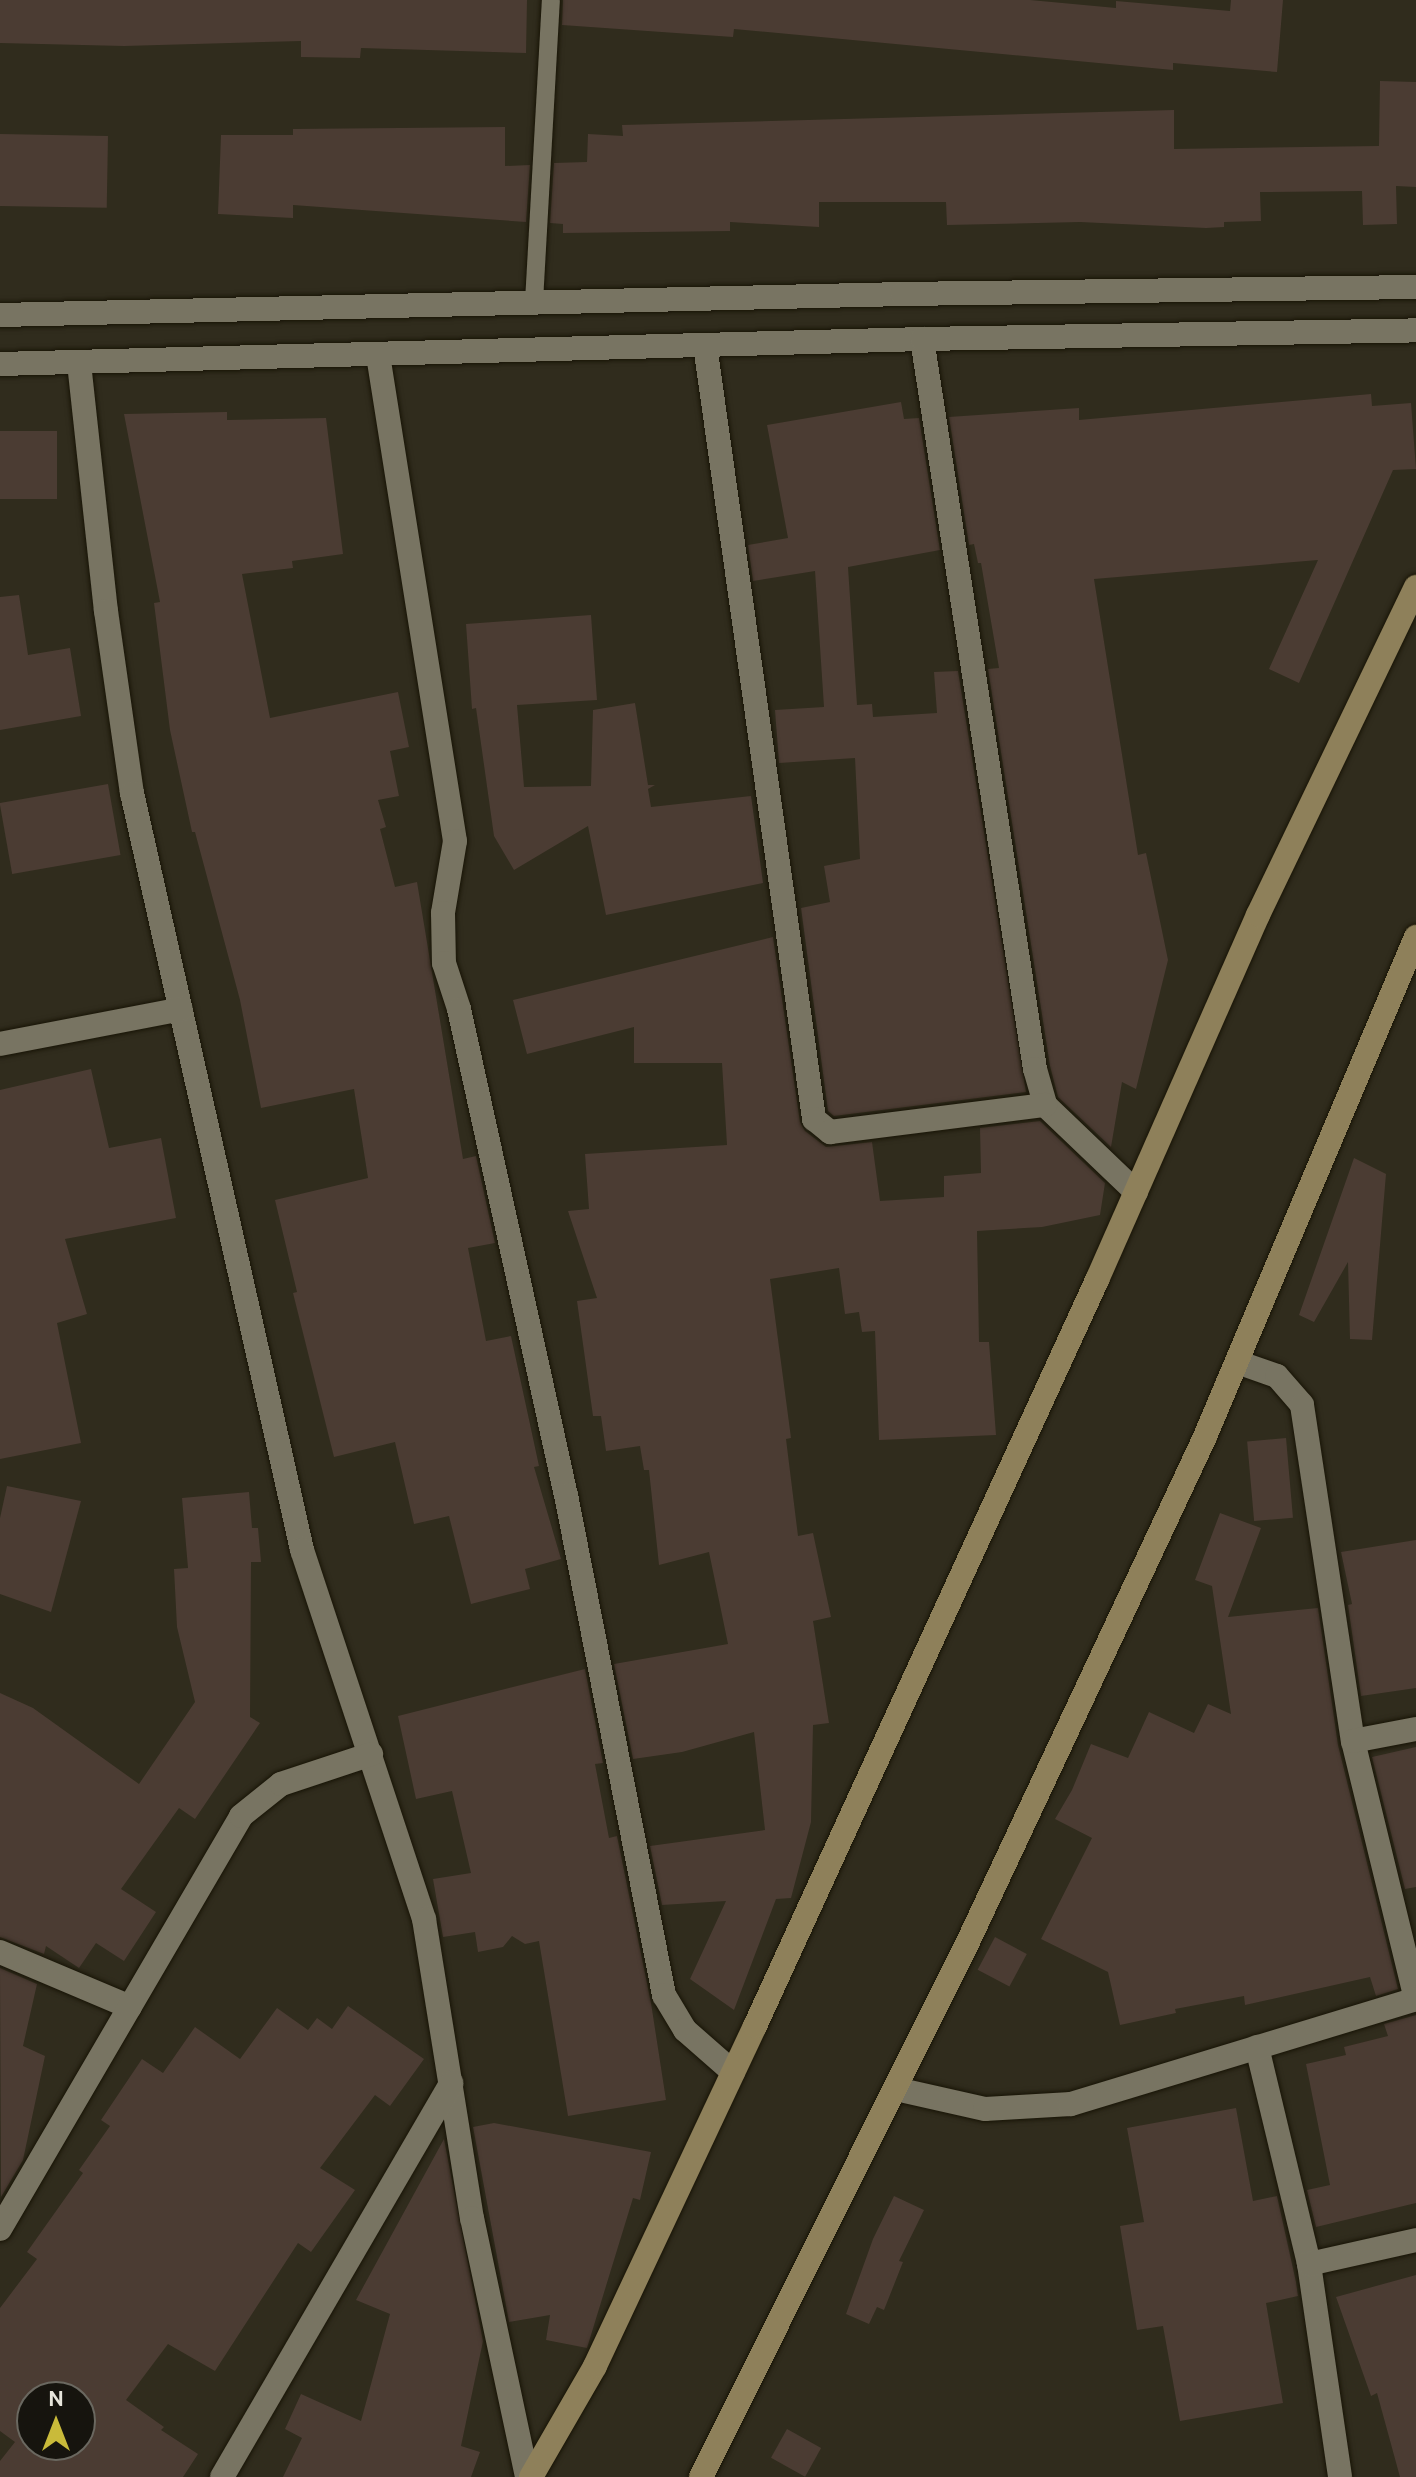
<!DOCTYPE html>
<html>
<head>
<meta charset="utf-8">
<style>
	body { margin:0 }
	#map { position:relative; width:1416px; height:2477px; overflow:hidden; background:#302c1d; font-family:Cabin,sans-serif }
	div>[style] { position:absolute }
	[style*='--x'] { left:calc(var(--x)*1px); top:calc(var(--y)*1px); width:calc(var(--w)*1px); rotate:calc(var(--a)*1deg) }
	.building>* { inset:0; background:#4b3c33; transform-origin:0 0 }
	.roads { filter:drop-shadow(0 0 2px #181406) drop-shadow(0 0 2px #181406) }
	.lane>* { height:18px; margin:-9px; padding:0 9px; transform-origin:9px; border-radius:9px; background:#787462 }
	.street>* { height:24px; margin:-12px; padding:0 12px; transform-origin:12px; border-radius:12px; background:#787462 }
	.secondary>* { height:24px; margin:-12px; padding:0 12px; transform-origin:12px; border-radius:12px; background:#8e805a }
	span { translate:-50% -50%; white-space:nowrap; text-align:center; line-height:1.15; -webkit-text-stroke:7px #16140e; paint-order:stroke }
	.north { position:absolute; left:16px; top:2381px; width:80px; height:80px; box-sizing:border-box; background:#16140e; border:2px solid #6a6860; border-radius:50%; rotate:0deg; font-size:22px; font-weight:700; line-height:32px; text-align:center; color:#e7e5db }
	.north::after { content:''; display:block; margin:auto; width:28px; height:36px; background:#c9ba3a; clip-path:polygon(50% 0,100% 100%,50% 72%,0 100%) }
</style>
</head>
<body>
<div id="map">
	<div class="building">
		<i style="clip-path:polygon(0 0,527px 0,526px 53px,361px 48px,360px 58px,301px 57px,301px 41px,124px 46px,0 43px)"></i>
		<i style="clip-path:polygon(563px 0,1030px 0,1116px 8px,1116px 1px,1230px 11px,1231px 0,1283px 0,1277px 72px,1173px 63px,1173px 70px,734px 29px,733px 37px,562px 25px)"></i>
		<i style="clip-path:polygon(1380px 81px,1416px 82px,1416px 187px,1396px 186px,1397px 224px,1363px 225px,1362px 191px,1260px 192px,1261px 221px,1224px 222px,1224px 227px,1206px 228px,1080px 222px,947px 225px,946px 202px,819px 202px,819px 227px,730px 222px,730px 231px,563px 233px,563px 224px,550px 223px,554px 163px,587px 162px,588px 134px,623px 136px,622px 125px,1174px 110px,1174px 149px,1379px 146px)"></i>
		<i style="clip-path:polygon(505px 127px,505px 166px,530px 165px,526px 222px,293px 205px,293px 218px,218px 214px,221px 135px,293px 135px,293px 129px)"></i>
		<i style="left:0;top:134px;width:108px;height:72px;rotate:1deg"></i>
		<i style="clip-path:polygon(1371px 394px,1372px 406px,1411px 403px,1416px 469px,1393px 470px,1299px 683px,1269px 669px,1318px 560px,1094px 579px,1138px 855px,1146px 853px,1168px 960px,1136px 1089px,1122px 1082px,1111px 1147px,1058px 1097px,1050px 1066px,988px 669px,999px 668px,981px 563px,978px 563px,974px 544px,969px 545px,949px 417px,1079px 408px,1079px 420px)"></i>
		<i style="clip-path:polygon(901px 402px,904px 419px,919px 418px,940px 550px,848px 567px,857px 705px,872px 704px,873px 717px,937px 713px,934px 672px,958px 671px,1026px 1092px,834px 1116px,828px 1111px,801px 908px,830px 902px,824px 866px,860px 859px,855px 758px,779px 763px,775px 710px,824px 707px,815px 571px,753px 581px,748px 545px,788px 538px,767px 425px)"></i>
		<i style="clip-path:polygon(227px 412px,227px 420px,326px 418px,343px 554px,292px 561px,293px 568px,242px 574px,270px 718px,398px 692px,409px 747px,390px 751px,399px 796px,378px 800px,386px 827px,380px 829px,395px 887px,417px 882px,463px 1159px,476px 1156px,495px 1243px,468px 1248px,486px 1341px,511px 1336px,539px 1466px,534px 1467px,561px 1559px,525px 1569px,530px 1589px,471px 1604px,449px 1516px,414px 1524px,395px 1442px,334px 1457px,293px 1293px,297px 1292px,275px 1200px,368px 1178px,354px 1089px,261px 1108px,240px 1000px,195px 832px,192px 832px,170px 730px,154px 603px,160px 602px,124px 414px)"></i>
		<i style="left:0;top:431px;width:57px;height:68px"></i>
		<i style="clip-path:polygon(19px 595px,28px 655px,70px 648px,81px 716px,0 730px,0 597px)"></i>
		<i style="clip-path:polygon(591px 615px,597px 700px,517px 705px,524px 787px,591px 786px,593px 710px,635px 703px,648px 785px,655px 785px,648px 789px,651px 807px,751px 796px,763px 883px,606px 915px,588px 826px,514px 870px,494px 836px,476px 708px,472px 709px,466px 624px)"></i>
		<i style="left:108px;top:784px;width:72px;height:110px;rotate:80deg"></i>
		<i style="clip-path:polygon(773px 937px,800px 1122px,805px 1131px,826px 1147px,872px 1142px,880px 1201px,944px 1197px,944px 1176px,981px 1173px,980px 1128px,1040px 1121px,1105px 1183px,1100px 1215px,1042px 1227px,977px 1231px,979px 1342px,989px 1342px,996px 1435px,879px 1440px,875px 1331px,862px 1332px,859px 1312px,845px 1314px,839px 1268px,770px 1279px,791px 1438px,786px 1439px,798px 1536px,813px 1533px,831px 1617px,813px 1621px,829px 1723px,813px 1725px,811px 1822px,791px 1898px,776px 1899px,734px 2010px,690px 1979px,726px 1901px,662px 1905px,650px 1846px,765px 1830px,754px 1732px,682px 1752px,633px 1759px,614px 1664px,728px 1644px,709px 1552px,659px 1565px,649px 1470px,644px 1470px,640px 1446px,606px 1451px,601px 1416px,593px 1416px,577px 1301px,597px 1298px,568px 1211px,589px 1209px,585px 1154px,727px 1145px,722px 1063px,634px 1063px,634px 1027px,527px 1054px,513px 1000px)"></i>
		<i style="clip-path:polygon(91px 1069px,109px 1148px,161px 1138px,176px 1218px,65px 1239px,87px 1314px,57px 1323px,81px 1443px,0 1459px,0 1090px)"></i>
		<i style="clip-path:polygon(1354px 1158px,1386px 1174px,1372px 1340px,1350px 1339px,1348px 1262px,1314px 1322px,1299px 1315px)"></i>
		<i style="left:1286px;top:1438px;width:80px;height:39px;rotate:85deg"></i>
		<i style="clip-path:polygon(7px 1486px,81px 1501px,51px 1612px,0 1594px,0 1518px)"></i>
		<i style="clip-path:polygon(249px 1492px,252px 1528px,258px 1528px,261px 1562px,251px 1562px,250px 1717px,260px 1723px,195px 1819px,179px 1808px,121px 1889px,156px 1912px,124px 1961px,96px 1943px,79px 1968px,46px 1946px,44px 1954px,0 1937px,0 1693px,33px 1708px,139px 1784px,195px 1702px,177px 1627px,174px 1569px,188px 1568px,182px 1498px)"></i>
		<i style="clip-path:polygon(1220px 1513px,1261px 1528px,1228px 1617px,1318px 1608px,1338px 1745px,1398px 1989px,1376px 1996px,1370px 1977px,1245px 2005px,1244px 1996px,1175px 2009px,1176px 2013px,1120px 2025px,1108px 1972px,1041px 1939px,1092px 1838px,1055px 1819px,1072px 1790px,1091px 1744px,1128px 1758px,1149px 1712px,1194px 1733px,1208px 1704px,1231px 1714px,1212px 1586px,1195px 1580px)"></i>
		<i style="clip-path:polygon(1416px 1540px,1416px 1688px,1361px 1696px,1348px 1605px,1352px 1604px,1341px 1552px)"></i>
		<i style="clip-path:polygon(585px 1669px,603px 1763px,595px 1764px,609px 1838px,617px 1836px,651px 2003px,666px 2100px,568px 2116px,539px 1941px,525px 1944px,512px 1936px,503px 1947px,478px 1952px,475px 1932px,443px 1937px,433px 1879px,471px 1873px,452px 1791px,416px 1799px,398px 1716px)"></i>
		<i style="clip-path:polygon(1416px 1747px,1416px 1887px,1405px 1889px,1372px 1757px)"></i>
		<i style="left:995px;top:1937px;width:36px;height:37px;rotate:28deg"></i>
		<i style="clip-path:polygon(0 1968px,37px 1984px,23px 2046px,45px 2056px,23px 2160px,1px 2197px)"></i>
		<i style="clip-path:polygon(evenodd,348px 2006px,424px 2059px,390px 2106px,375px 2095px,320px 2168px,355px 2190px,311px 2252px,298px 2243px,215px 2371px,168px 2344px,126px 2400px,164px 2427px,161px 2430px,198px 2454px,183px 2477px,0 2477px,0 2461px,15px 2442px,0 2431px,0 2308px,37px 2259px,27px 2252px,83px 2173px,79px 2170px,110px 2126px,101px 2120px,142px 2059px,163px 2073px,195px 2027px,240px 2059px,277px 2008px,308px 2030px,317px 2018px,332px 2029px,348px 2006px,32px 2397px,80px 2397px,80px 2445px,32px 2445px,32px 2397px)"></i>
		<i style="clip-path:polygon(1416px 2015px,1416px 2203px,1316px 2227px,1307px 2190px,1330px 2185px,1306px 2064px,1346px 2055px,1344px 2047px,1388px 2036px,1384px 2024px)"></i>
		<i style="clip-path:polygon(1236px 2108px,1253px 2201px,1277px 2196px,1296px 2282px,1298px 2296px,1266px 2303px,1283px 2403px,1180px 2421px,1163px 2326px,1137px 2330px,1120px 2226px,1144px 2222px,1127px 2128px)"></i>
		<i style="clip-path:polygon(494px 2123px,651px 2152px,640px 2200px,633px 2198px,587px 2348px,546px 2340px,550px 2315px,509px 2322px,473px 2127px)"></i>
		<i style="clip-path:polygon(444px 2139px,483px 2341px,461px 2446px,480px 2452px,471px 2477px,283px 2477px,302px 2438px,285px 2429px,301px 2394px,361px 2421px,390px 2314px,356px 2300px)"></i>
		<i style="clip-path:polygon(894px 2196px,924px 2210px,899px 2261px,903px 2262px,884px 2310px,877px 2307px,869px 2324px,846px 2314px,873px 2239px)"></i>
		<i style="clip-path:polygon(1416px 2275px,1416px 2477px,1400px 2477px,1377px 2393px,1371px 2396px,1336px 2297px)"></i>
		<i style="left:787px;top:2429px;width:39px;height:33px;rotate:29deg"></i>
	</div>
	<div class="roads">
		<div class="lane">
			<i style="--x:534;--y:302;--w:302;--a:-86.8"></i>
		</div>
		<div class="street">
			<i style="--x:0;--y:315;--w:902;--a:-1.33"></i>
			<i style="--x:902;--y:294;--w:514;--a:-0.78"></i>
			<i style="--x:922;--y:339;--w:739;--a:81.2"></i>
			<i style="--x:1035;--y:1069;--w:37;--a:74"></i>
			<i style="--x:1045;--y:1105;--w:126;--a:43.7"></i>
			<i style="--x:705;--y:345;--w:782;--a:81.98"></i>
			<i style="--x:814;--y:1119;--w:21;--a:39"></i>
			<i style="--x:830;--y:1132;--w:217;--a:-7.2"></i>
			<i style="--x:378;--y:355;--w:492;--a:81"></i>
			<i style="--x:455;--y:841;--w:73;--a:99.5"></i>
			<i style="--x:443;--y:913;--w:50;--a:88.9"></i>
			<i style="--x:444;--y:963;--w:48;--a:71.9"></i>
			<i style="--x:459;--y:1009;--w:498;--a:77.6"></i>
			<i style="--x:566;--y:1495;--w:510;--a:78.91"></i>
			<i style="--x:664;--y:1995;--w:41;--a:59"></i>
			<i style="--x:685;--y:2030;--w:64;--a:41.2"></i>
			<i style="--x:79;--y:363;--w:249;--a:83.8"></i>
			<i style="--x:106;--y:611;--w:184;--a:81.9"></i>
			<i style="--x:132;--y:793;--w:776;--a:77.34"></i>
			<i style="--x:302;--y:1550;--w:389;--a:71.7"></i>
			<i style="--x:424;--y:1919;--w:303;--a:80.9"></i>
			<i style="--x:472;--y:2218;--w:265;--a:78"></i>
			<i style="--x:0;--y:364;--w:922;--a:-1.55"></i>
			<i style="--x:922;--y:339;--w:494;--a:-1"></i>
			<i style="--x:0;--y:1044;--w:184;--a:-10.9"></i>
			<i style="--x:1237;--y:1362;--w:42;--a:19.3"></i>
			<i style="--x:1277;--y:1376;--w:38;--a:49"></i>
			<i style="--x:1302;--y:1405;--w:340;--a:81.4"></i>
			<i style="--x:1353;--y:1741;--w:266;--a:76.3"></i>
			<i style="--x:1353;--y:1741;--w:64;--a:-10.8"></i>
			<i style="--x:0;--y:1952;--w:141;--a:22.9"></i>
			<i style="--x:1257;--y:2047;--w:223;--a:76.5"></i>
			<i style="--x:1309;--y:2264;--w:215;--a:81.7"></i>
			<i style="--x:896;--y:2089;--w:91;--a:12.7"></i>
			<i style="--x:985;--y:2109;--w:86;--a:-3.3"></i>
			<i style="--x:1071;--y:2104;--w:361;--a:-16.9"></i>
			<i style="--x:0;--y:2229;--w:478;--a:-59.7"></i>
			<i style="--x:241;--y:1816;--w:51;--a:-38.7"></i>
			<i style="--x:281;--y:1784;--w:95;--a:-18.4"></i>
			<i style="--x:1309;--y:2264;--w:110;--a:-12.6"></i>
			<i style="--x:222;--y:2477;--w:456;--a:-59.8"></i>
		</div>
		<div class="secondary">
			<i style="--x:531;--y:2477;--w:128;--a:-60"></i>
			<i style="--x:595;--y:2366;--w:376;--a:-64.8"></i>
			<i style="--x:755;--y:2026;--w:821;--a:-65.37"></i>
			<i style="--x:1097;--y:1280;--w:399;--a:-66.2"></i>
			<i style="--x:1258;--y:915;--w:364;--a:-64.3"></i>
			<i style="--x:701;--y:2477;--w:596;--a:-63.48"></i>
			<i style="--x:967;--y:1944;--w:558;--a:-64.86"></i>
			<i style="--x:1204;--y:1439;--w:545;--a:-67.11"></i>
		</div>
	</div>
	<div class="north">N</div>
</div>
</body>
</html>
